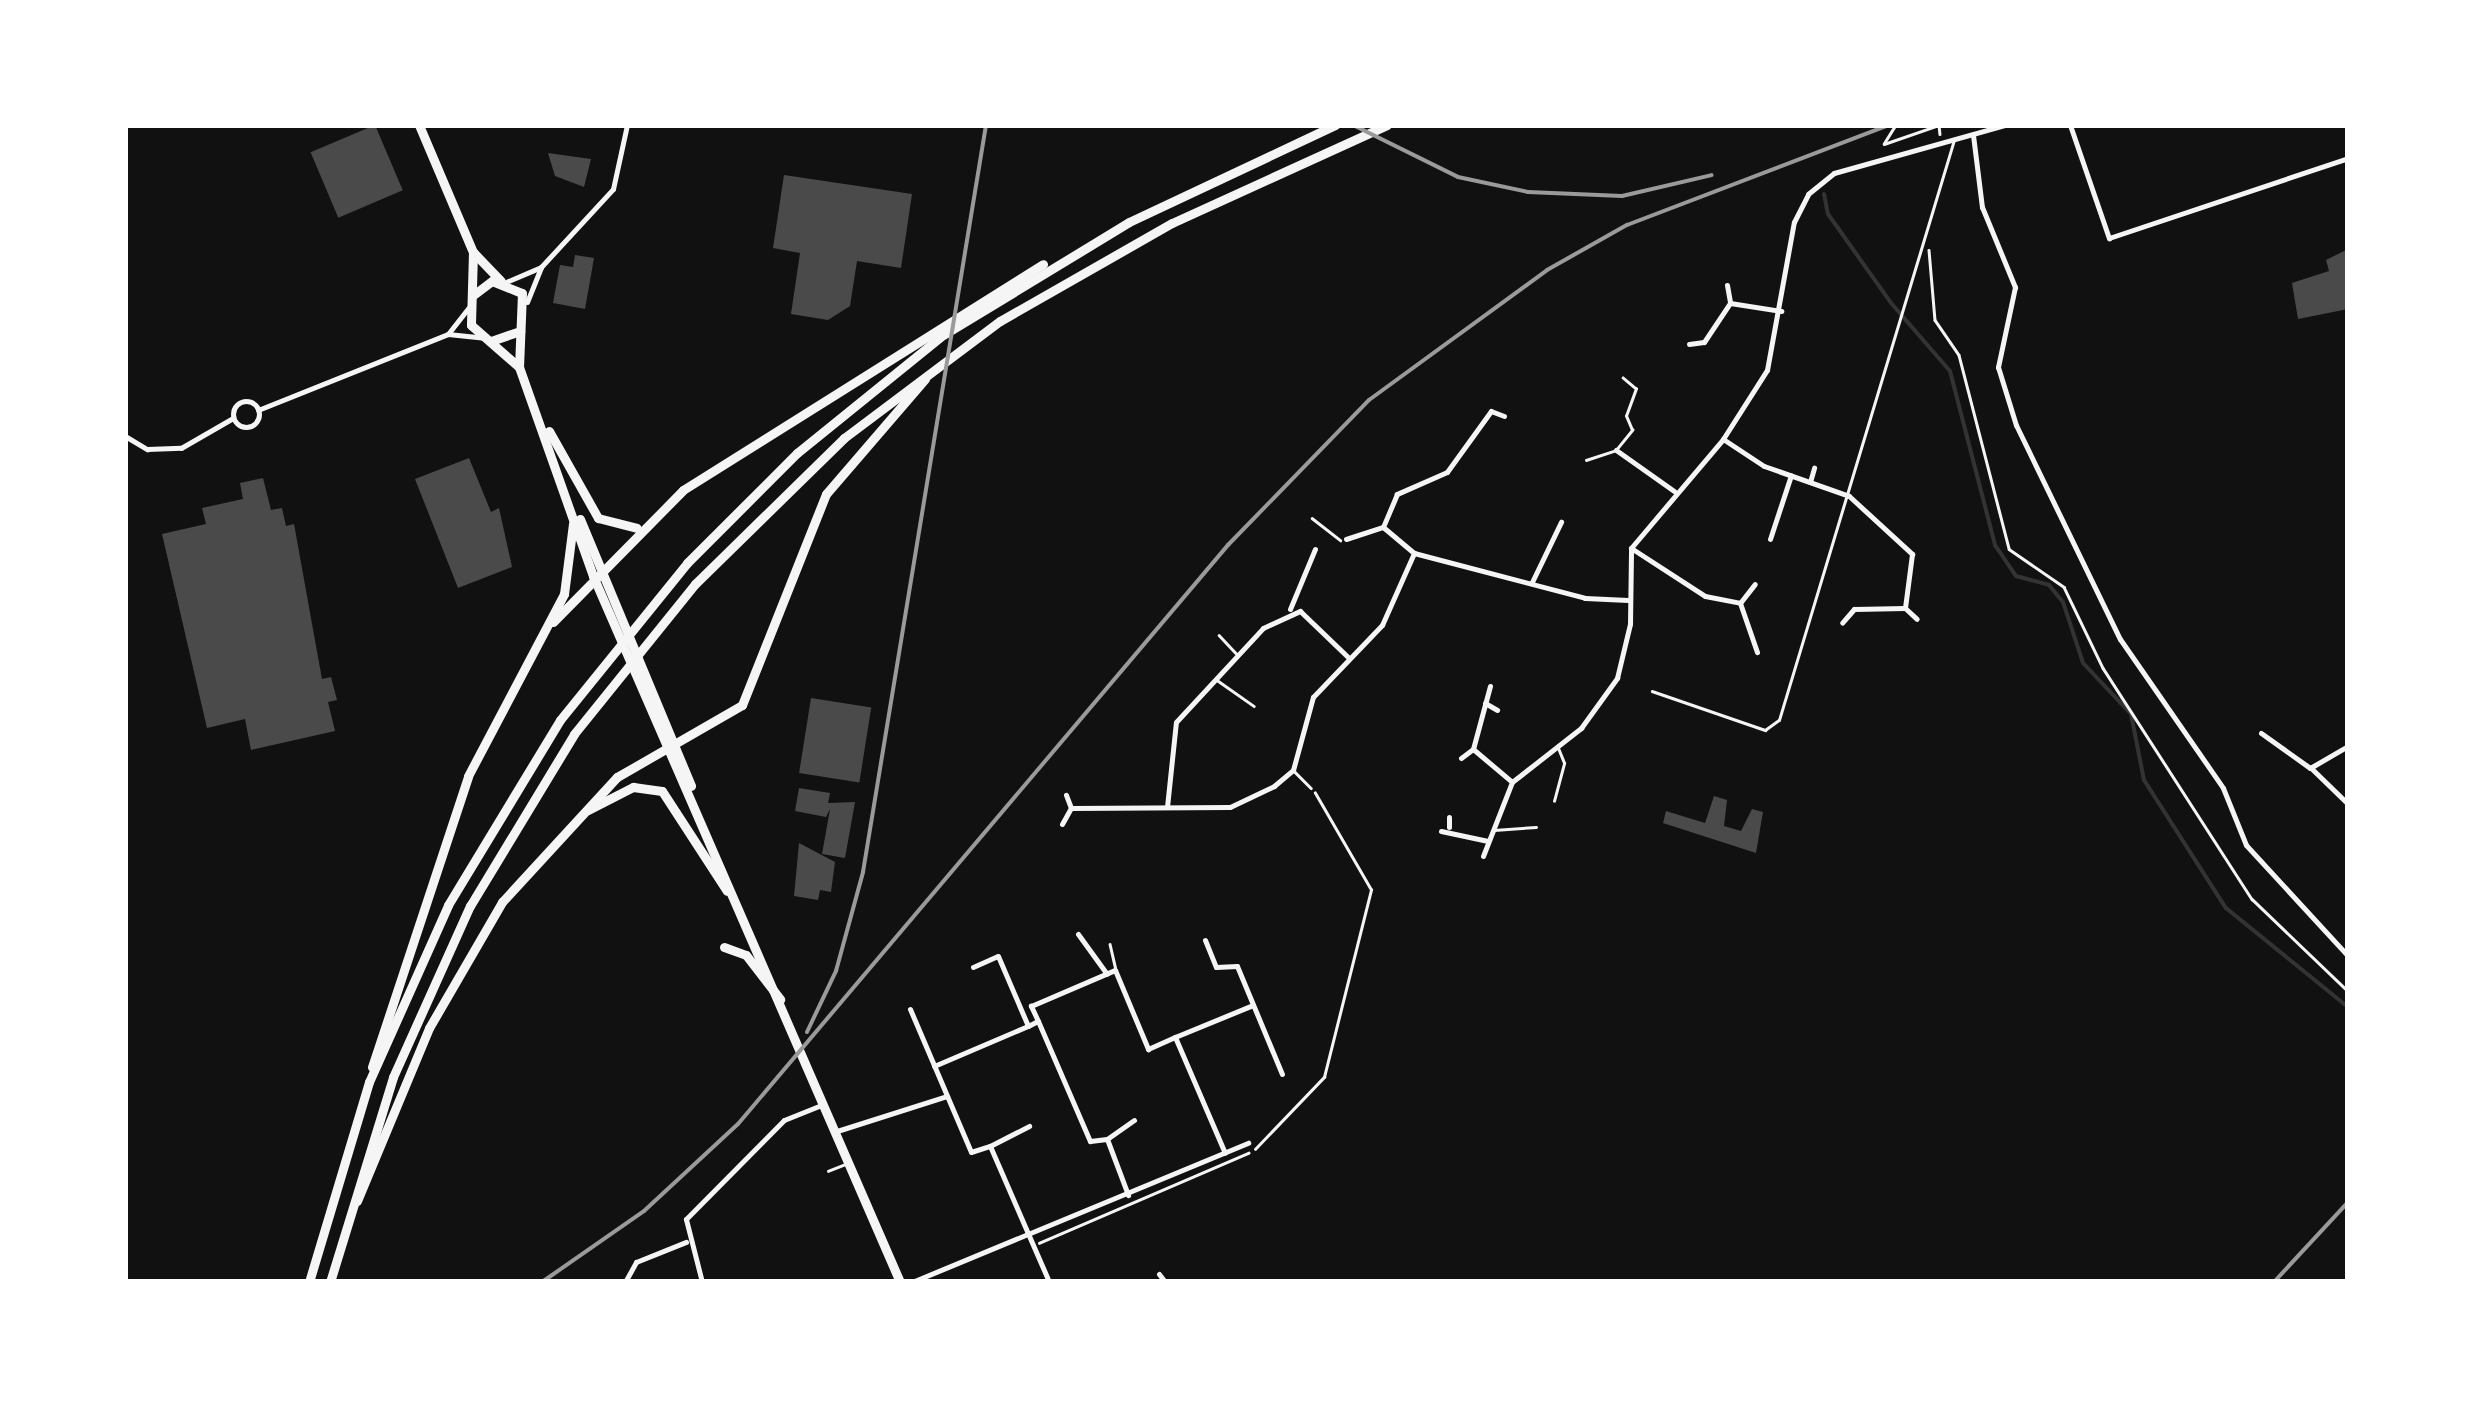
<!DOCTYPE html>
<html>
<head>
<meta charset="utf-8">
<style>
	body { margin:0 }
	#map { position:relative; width:2473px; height:1407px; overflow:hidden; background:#111; font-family:Inter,sans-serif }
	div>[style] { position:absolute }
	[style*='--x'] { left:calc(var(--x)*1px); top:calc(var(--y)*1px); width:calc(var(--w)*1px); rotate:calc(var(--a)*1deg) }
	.stream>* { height:4px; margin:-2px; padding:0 2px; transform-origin:2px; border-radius:2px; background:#333 }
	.building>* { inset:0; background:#4a4a4a; transform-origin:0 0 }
	.path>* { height:2.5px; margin:-1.25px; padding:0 1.25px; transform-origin:1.25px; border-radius:1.25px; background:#f5f5f5 }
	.service>* { height:2.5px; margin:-1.25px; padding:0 1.25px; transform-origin:1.25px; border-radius:1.25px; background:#f5f5f5 }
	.minor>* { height:5px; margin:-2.5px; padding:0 2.5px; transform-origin:2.5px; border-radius:2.5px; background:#f5f5f5 }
	.minor>.ring { margin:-2.5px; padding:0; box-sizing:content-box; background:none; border:5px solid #f5f5f5; border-radius:50% }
	.primary>* { height:9px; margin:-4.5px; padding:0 4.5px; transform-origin:4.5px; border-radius:4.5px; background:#f5f5f5 }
	.rail>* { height:4px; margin:-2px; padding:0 2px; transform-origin:2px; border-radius:2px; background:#9a9a9a }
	span { translate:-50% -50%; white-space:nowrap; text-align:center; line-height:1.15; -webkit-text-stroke:10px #fff; paint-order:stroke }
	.frame { position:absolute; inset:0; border:128px solid #fff; pointer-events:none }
</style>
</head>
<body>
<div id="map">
	<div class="stream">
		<i style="--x:1824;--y:194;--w:20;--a:79"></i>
		<i style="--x:1828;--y:214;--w:109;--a:54.7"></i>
		<i style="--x:1891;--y:303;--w:90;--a:49.1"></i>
		<i style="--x:1950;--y:371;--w:180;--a:75.5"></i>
		<i style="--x:1995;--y:545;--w:37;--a:56"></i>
		<i style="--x:2016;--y:576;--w:34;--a:15"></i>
		<i style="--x:2049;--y:585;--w:22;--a:51"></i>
		<i style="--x:2063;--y:602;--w:64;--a:71.8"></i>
		<i style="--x:2083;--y:663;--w:70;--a:46.7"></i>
		<i style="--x:2131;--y:714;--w:67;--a:78.9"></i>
		<i style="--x:2144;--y:780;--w:152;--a:57.4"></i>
		<i style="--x:2226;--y:908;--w:157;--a:39.1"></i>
	</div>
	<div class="building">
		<i style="left:375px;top:125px;width:71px;height:70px;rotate:67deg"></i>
		<i style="clip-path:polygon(548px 153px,591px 159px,584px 187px,555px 176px)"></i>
		<i style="clip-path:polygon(784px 175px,912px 194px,901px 268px,857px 261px,850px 306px,828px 320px,791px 314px,800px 253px,773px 248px)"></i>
		<i style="clip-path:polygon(2348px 249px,2348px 309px,2298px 319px,2292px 283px,2329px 271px,2326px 260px)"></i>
		<i style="clip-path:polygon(575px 255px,594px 258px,585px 309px,553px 303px,560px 265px,573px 267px)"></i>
		<i style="clip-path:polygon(469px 458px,491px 512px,499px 508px,512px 567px,458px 588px,415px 479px)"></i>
		<i style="clip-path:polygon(263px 478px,271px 510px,282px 508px,286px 526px,294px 524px,322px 679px,331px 677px,337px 700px,328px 702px,335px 731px,251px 750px,245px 719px,207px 728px,162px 534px,206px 524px,202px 508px,243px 499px,240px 483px)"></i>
		<i style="left:811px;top:698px;width:61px;height:76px;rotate:9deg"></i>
		<i style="clip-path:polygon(799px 788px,830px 793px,828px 803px,855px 802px,845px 858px,822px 854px,830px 809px,826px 817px,795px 811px)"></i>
		<i style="clip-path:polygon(1714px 796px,1727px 800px,1724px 826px,1741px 831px,1752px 809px,1763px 812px,1756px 853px,1663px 823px,1666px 811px,1705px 823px)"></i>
		<i style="clip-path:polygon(799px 843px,835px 862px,831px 892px,820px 890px,818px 900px,794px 896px)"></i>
	</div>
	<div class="path">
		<i style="--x:1896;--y:125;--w:22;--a:122"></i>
		<i style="--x:1884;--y:144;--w:58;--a:-19.1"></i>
		<i style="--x:1939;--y:125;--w:9;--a:84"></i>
		<i style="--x:1929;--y:250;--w:70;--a:85.1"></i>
		<i style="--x:1935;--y:320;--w:42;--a:55.6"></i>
		<i style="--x:1959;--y:355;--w:200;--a:75.5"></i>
		<i style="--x:2009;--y:549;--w:67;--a:34.6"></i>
		<i style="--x:2064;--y:587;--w:90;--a:64.3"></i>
		<i style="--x:2103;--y:668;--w:275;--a:57.2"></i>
		<i style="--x:2252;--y:899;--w:133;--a:43.8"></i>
		<i style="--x:1312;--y:518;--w:36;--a:38"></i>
		<i style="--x:1255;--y:1149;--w:100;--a:-46.2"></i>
		<i style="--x:1324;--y:1077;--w:193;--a:-75.9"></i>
		<i style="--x:1371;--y:890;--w:112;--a:-120"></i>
		<i style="--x:1039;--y:1243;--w:228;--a:-23.3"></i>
	</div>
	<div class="service">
		<i style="--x:1586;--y:460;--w:32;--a:-18"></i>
		<i style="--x:1616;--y:450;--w:26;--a:-51"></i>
		<i style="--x:1632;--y:430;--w:15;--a:-113"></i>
		<i style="--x:1626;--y:416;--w:29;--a:-70"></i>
		<i style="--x:1636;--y:389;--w:17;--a:-140"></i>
		<i style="--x:1219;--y:635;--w:26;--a:47"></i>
		<i style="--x:1217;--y:680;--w:45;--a:35.1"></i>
		<i style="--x:1652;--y:691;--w:120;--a:19"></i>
		<i style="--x:1765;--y:730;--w:17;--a:-36"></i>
		<i style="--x:1779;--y:720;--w:606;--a:-73.21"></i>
		<i style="--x:1294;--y:771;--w:24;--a:45"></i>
		<i style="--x:1554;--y:801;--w:39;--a:-75"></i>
		<i style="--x:1564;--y:763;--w:18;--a:-112"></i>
		<i style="--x:1494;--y:830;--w:42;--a:-4.1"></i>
		<i style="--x:1110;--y:944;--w:27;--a:77"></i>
		<i style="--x:828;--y:1171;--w:18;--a:-22"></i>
	</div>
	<div class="minor">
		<i style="--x:2070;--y:125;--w:120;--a:71"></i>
		<i style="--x:2109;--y:238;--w:252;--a:-18.5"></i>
		<i style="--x:1973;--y:135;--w:73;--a:82.9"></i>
		<i style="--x:1982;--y:207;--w:87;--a:67.6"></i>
		<i style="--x:2015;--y:287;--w:82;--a:102"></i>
		<i style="--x:1998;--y:367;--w:61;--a:72.8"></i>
		<i style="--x:2016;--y:425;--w:238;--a:64.1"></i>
		<i style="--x:2120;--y:639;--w:181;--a:55.3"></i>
		<i style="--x:2223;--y:788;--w:61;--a:68"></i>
		<i style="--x:2246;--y:845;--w:151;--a:47.4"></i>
		<i style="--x:506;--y:282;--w:38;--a:-23"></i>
		<i style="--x:1727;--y:285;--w:17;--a:80"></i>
		<i style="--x:527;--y:302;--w:38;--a:-68"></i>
		<i style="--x:541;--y:267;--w:106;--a:-47.3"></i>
		<i style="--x:613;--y:189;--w:66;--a:-77.7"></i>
		<i style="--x:448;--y:334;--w:33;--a:-52"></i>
		<i style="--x:1689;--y:344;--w:15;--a:-8"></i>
		<i style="--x:1704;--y:342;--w:47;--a:-56.3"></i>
		<i style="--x:1730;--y:303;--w:52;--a:8.9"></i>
		<i class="ring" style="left:233px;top:401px;width:21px;height:21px"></i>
		<i style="--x:258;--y:410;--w:205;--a:-21.8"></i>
		<i style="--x:448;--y:334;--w:36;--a:6"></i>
		<i style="--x:1504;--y:416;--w:14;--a:-159"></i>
		<i style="--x:1491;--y:411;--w:75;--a:125.8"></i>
		<i style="--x:1447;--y:472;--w:55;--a:156.3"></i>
		<i style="--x:1397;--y:494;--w:36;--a:113"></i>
		<i style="--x:1383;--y:527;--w:40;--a:40"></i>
		<i style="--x:1414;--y:553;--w:177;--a:14.7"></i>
		<i style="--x:1585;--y:598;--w:43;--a:2.7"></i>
		<i style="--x:125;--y:436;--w:26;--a:31"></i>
		<i style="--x:147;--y:449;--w:34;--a:-2"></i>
		<i style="--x:181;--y:448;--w:60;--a:-30"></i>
		<i style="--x:1723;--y:439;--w:49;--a:33.4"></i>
		<i style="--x:1764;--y:466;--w:90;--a:19.4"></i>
		<i style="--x:1849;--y:496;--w:86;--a:42.6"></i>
		<i style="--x:1912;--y:554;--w:54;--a:97.4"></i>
		<i style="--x:1905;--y:608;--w:51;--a:178.9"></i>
		<i style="--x:1854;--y:609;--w:18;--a:131"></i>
		<i style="--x:1616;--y:450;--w:71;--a:35.3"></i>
		<i style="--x:1810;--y:482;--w:15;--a:-74"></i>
		<i style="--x:1346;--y:539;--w:39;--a:-18"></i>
		<i style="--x:1770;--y:539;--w:67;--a:-71.8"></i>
		<i style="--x:1631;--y:548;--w:88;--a:33"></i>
		<i style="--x:1705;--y:596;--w:36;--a:11"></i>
		<i style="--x:1740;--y:603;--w:52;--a:70.9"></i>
		<i style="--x:1532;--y:582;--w:67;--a:-64.2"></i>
		<i style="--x:1740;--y:603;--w:24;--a:-52"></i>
		<i style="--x:1905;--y:608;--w:16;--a:43"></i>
		<i style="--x:1290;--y:609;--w:65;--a:-67.4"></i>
		<i style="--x:1490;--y:686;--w:65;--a:105.1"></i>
		<i style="--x:1473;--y:749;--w:51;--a:40.2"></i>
		<i style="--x:1485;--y:703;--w:14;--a:30"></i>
		<i style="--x:2261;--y:733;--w:60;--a:35.5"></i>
		<i style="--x:2310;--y:768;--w:44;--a:-30.1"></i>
		<i style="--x:1461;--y:758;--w:15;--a:-37"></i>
		<i style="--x:2311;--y:768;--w:52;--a:44.2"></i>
		<i style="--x:1167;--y:807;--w:85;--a:-84"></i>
		<i style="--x:1176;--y:722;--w:128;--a:-47.2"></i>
		<i style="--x:1263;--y:628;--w:41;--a:-24.7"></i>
		<i style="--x:1300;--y:611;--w:66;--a:43.8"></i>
		<i style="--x:1071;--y:808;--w:159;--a:-0.4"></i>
		<i style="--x:1230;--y:807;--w:49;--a:-25.5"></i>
		<i style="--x:1274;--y:786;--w:25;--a:-40"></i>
		<i style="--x:1293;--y:770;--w:76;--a:-74.7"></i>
		<i style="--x:1313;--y:697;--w:100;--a:-46.2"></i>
		<i style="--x:1382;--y:625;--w:79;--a:-66"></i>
		<i style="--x:1449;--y:817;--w:10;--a:90"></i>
		<i style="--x:1062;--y:824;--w:18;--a:-61"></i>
		<i style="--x:1071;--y:808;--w:14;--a:-111"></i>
		<i style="--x:1441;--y:831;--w:48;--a:12"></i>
		<i style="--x:1483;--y:856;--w:79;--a:-68.6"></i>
		<i style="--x:1512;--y:782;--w:88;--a:-38"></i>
		<i style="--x:1581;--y:728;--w:62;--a:-54.2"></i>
		<i style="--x:1617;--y:678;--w:56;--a:-76.5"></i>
		<i style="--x:1630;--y:624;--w:76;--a:-89.2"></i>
		<i style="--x:1631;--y:548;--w:143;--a:-49.8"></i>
		<i style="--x:1723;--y:439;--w:82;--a:-57.5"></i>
		<i style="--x:1767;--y:370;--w:150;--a:-79.7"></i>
		<i style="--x:1794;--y:222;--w:31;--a:-63"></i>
		<i style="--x:1808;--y:194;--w:33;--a:-39"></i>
		<i style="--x:1834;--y:173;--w:178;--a:-15.7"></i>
		<i style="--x:1078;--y:934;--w:49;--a:54.1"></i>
		<i style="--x:1205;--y:940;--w:29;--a:68"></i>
		<i style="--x:1216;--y:967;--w:21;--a:-3"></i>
		<i style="--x:1237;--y:966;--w:117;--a:67.4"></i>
		<i style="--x:973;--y:967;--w:27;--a:-24"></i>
		<i style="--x:998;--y:956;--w:76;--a:66.8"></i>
		<i style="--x:1028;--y:1026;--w:11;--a:-27"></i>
		<i style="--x:1038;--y:1021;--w:131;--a:66.6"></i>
		<i style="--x:1090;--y:1141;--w:17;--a:-7"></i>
		<i style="--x:1107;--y:1139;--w:60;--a:69.4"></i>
		<i style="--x:910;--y:1009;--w:155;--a:66.9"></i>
		<i style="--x:971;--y:1152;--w:20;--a:-18"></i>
		<i style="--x:990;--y:1146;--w:148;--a:66.5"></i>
		<i style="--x:1038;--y:1021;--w:17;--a:-115"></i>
		<i style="--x:1031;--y:1006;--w:91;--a:-23.2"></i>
		<i style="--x:1115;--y:970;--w:86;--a:67.3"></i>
		<i style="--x:1148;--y:1049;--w:30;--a:-24"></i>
		<i style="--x:1175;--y:1037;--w:126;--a:66.7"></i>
		<i style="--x:1175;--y:1037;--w:84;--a:-22.3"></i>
		<i style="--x:934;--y:1066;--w:102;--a:-23.1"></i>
		<i style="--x:837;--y:1131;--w:115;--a:-17.7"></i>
		<i style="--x:1107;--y:1139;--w:33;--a:-35"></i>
		<i style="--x:990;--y:1146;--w:44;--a:-27.1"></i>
		<i style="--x:1159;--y:1274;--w:10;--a:53"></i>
		<i style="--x:625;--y:1282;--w:23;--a:-61"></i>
		<i style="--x:636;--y:1262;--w:54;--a:-21.8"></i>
		<i style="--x:702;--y:1282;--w:65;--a:-104.3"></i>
		<i style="--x:686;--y:1219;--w:139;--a:-45.3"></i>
		<i style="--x:784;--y:1120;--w:43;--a:-21.8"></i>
		<i style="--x:912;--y:1282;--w:364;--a:-22.5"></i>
	</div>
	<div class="primary">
		<i style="--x:419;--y:125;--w:138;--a:67"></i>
		<i style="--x:473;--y:252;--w:73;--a:91.6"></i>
		<i style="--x:471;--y:325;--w:64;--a:41.2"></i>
		<i style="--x:519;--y:367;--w:222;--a:70.5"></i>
		<i style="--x:593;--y:576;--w:770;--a:66.5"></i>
		<i style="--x:473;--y:252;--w:40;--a:46"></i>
		<i style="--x:472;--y:296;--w:25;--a:-37"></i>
		<i style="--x:492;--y:281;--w:32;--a:22"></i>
		<i style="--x:522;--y:293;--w:74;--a:92.3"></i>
		<i style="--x:491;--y:341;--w:31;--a:-19"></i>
		<i style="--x:549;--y:431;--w:100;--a:60.6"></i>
		<i style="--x:598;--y:518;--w:40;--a:14.4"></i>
		<i style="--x:580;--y:519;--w:289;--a:67.4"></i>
		<i style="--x:553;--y:622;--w:185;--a:-45.4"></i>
		<i style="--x:683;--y:490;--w:425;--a:-32.1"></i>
		<i style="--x:588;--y:810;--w:51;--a:-27.1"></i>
		<i style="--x:633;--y:787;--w:29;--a:8"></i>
		<i style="--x:662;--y:791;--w:119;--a:57"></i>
		<i style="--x:724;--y:947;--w:23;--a:20"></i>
		<i style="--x:746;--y:955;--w:56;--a:52.3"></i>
		<i style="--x:372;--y:1067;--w:306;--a:-71.7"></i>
		<i style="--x:468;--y:776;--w:206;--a:-62.2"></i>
		<i style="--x:564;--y:594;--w:71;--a:-82.7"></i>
		<i style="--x:357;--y:1201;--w:187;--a:-67.4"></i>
		<i style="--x:429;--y:1028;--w:146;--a:-59.9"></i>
		<i style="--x:502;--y:902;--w:170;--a:-47.4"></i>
		<i style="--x:617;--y:777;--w:144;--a:-29.9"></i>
		<i style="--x:742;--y:705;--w:227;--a:-68.3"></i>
		<i style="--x:826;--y:494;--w:152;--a:-49.3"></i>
		<i style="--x:309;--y:1282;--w:209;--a:-73.3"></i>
		<i style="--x:369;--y:1082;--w:194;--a:-65.9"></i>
		<i style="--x:448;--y:905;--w:216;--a:-58.8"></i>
		<i style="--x:560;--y:720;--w:202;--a:-51"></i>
		<i style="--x:687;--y:563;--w:156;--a:-45"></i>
		<i style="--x:797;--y:453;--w:184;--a:-39"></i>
		<i style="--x:940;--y:337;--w:221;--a:-31.3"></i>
		<i style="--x:1129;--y:222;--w:228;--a:-25.2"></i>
		<i style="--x:330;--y:1282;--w:214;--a:-72.9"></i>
		<i style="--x:393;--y:1077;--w:188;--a:-65.8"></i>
		<i style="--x:470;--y:906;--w:201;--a:-58.8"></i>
		<i style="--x:574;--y:734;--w:193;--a:-51.1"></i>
		<i style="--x:695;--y:584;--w:209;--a:-44.4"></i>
		<i style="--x:844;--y:438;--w:195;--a:-36.9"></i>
		<i style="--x:1000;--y:321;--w:198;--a:-29.7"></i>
		<i style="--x:1172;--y:223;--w:236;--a:-24.5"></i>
	</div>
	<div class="rail">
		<i style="--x:1353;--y:125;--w:117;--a:26.3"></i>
		<i style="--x:1458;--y:177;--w:72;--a:12.1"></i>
		<i style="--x:1528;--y:192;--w:94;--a:2.4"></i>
		<i style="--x:1622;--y:196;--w:92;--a:-13.1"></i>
		<i style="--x:807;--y:1032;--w:68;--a:-64.6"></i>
		<i style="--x:836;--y:971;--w:103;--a:-74.7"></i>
		<i style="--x:863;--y:872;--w:757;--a:-80.65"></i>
		<i style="--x:542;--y:1282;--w:124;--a:-34.8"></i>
		<i style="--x:644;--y:1211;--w:128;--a:-42.8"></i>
		<i style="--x:738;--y:1124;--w:759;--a:-49.76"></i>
		<i style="--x:1228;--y:545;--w:202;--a:-45.8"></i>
		<i style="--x:1369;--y:400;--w:220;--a:-36.1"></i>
		<i style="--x:1547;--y:270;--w:92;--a:-29.4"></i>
		<i style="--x:1627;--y:225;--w:280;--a:-20.9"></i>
		<i style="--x:2274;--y:1282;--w:109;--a:-47.2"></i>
	</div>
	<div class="frame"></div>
</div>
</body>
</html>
